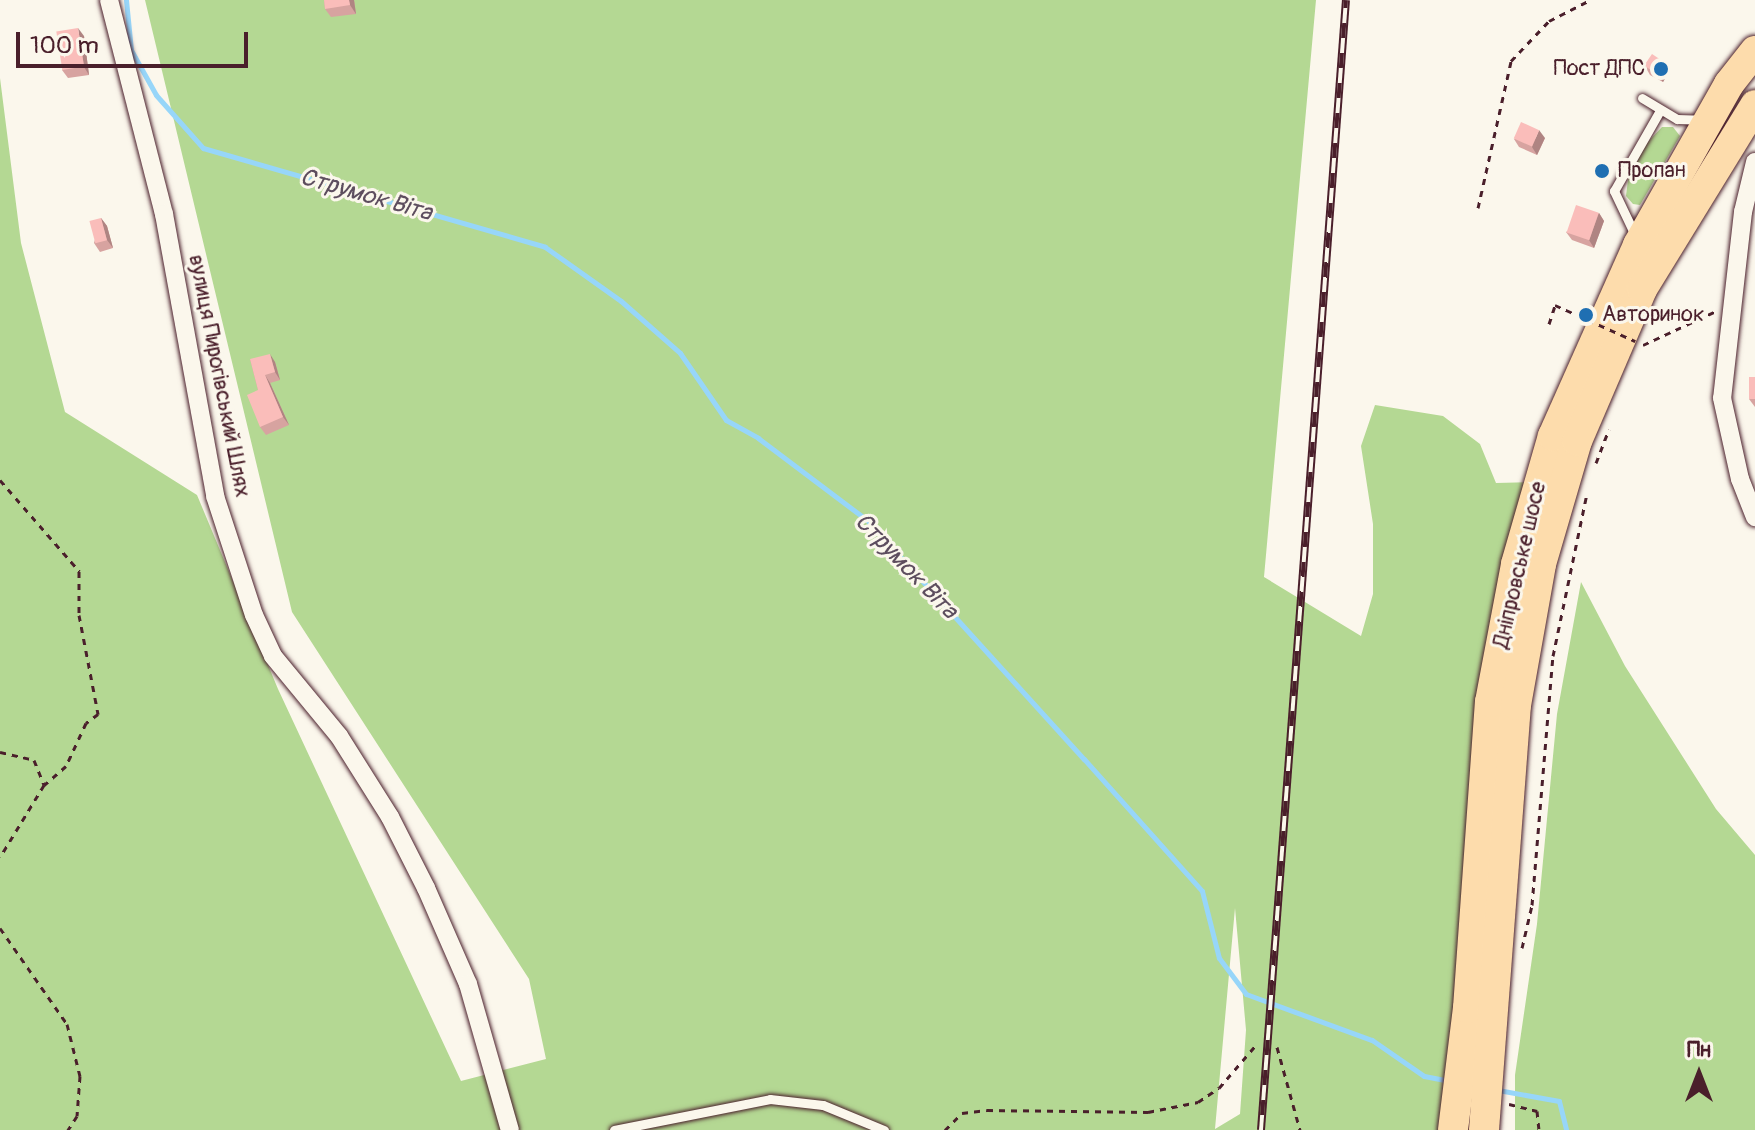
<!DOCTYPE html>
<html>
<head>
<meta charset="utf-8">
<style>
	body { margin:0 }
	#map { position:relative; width:1755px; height:1130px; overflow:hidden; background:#fbf7ec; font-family:Pangolin,sans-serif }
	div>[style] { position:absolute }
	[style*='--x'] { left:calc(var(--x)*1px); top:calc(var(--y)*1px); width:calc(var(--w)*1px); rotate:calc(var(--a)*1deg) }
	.green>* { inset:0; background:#b4d893 }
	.stream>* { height:5px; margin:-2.5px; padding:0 2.5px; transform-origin:2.5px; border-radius:2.5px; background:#97d6f9 }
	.path>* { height:3px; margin-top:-1.5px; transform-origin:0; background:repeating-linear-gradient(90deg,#4a1f2b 0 6px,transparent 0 12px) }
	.roads { filter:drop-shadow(0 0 2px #4a1f2b) drop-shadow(0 0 2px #4a1f2b) }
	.service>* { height:9px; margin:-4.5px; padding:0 4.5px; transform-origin:4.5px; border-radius:4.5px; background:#fbf7ec }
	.minor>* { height:18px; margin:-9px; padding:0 9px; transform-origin:9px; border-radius:9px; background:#fbf7ec }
	.primary>* { height:30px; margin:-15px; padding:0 15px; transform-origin:15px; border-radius:15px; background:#fddcac }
	.rail>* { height:8px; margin-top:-4px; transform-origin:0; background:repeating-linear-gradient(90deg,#fbf7ec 0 15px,#4a1f2b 0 30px); box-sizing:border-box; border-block:2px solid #4a1f2b }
	.path-bridge>* { height:3px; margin-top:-1.5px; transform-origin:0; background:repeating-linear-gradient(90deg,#4a1f2b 0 6px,transparent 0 12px) }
	.wall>* { inset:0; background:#d7a3a0 }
	.shaded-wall>* { inset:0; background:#af8482 }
	.building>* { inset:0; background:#fabdba; transform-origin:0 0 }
	.dots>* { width:22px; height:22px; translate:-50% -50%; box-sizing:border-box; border:4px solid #fbf7ec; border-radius:50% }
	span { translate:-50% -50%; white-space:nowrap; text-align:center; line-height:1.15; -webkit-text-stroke:6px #fbf7ec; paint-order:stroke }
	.poi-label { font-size:22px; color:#4a1f2b }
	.right { translate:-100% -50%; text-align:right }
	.left { translate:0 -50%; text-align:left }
	.street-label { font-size:22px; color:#4a1f2b }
	.water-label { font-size:24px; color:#5d4d5e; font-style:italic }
	.north { position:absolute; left:1659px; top:1034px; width:80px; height:80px; -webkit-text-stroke:6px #fbf7ec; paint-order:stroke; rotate:0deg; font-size:22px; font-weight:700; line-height:32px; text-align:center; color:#4a1f2b }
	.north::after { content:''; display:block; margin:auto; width:28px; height:36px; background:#4a1f2b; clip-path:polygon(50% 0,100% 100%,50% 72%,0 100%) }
	.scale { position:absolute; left:16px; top:32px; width:232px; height:36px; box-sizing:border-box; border:4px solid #4a1f2b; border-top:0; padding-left:10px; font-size:24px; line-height:28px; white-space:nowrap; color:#4a1f2b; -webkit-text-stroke:6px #fbf7ec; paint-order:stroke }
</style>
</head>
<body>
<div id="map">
	<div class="green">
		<i style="clip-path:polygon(evenodd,145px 0,1316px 0,1264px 577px,1361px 636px,1373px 594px,1373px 524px,1361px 446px,1375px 405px,1443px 416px,1480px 444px,1496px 483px,1539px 482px,1453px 1130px,0 1130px,0 78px,21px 243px,65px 412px,197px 495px,278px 689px,461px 1081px,546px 1059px,529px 979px,292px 612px,145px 0,1235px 908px,1246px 1030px,1240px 1114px,1215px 1129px,1235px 908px)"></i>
		<i style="clip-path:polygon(1662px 127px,1673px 127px,1680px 136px,1640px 205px,1633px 204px,1626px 196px,1628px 180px,1645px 145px)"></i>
		<i style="clip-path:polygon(1581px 582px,1625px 666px,1716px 809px,1755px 855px,1755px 1130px,1515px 1130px,1515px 1075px,1537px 924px,1557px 714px)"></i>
	</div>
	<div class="stream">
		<i style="--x:126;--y:0;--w:50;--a:84.3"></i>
		<i style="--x:131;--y:50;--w:51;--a:60.9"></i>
		<i style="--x:156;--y:95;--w:71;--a:48.4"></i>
		<i style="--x:203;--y:148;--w:356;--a:16.1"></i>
		<i style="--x:545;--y:247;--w:93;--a:35.4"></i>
		<i style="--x:621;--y:301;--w:79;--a:41.4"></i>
		<i style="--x:680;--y:353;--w:81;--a:55.5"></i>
		<i style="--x:726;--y:420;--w:37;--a:29"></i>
		<i style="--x:758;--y:438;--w:136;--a:37"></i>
		<i style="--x:867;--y:520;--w:323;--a:47.8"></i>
		<i style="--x:1084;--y:759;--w:177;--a:48.2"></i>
		<i style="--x:1202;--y:891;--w:69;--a:75.8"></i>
		<i style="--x:1219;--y:958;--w:45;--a:53.1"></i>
		<i style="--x:1246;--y:994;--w:134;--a:20.1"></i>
		<i style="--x:1372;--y:1040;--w:63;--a:34.7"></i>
		<i style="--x:1424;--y:1076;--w:25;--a:11"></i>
		<i style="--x:1498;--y:1090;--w:62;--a:10.2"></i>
		<i style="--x:1559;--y:1101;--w:30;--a:76"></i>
	</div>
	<div class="path">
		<i style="--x:1478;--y:208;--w:151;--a:-77.3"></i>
		<i style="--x:1511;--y:61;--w:55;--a:-46.5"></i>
		<i style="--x:1549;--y:21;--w:46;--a:-27.1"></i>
		<i style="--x:1549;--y:324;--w:20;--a:-72"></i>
		<i style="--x:1643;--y:345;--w:81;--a:-25"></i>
		<i style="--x:1596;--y:463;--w:36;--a:-69"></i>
		<i style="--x:0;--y:480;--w:121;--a:49"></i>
		<i style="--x:79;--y:571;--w:44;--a:90"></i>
		<i style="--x:79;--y:615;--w:101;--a:79.1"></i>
		<i style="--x:98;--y:714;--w:15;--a:143"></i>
		<i style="--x:86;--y:723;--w:47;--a:114.9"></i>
		<i style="--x:66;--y:766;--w:29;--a:139"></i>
		<i style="--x:0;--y:752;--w:35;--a:13"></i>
		<i style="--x:34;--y:760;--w:27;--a:68"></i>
		<i style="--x:44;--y:785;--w:84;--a:121.4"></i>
		<i style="--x:0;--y:928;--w:117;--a:55.1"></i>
		<i style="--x:67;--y:1024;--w:54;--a:76"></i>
		<i style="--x:80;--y:1076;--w:40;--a:94.3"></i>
		<i style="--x:77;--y:1116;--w:17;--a:123"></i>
		<i style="--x:1522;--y:948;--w:44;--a:-76.9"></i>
		<i style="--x:1532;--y:905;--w:250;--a:-85.2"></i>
		<i style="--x:1553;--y:656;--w:167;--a:-78.2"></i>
		<i style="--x:1277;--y:1047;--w:86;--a:74.5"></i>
		<i style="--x:1509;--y:1104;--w:29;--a:14"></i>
		<i style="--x:1537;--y:1111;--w:19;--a:84"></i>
		<i style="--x:945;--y:1130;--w:24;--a:-45"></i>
		<i style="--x:962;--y:1113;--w:25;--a:-7"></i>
		<i style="--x:987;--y:1110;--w:161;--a:0.7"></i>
		<i style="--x:1148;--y:1112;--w:51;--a:-11.3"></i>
		<i style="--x:1198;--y:1102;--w:25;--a:-34"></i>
		<i style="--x:1219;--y:1088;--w:57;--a:-49.3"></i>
	</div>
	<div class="roads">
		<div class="service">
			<i style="--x:1642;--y:98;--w:41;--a:31"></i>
			<i style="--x:1677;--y:119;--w:24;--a:2"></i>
			<i style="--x:1635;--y:235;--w:49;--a:-115.5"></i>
			<i style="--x:1614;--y:191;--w:91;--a:-60.3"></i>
			<i style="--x:614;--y:1130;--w:159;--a:-11.2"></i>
			<i style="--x:770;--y:1099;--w:53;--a:6.5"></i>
			<i style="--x:823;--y:1105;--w:66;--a:22.3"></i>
		</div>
		<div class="minor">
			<i style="--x:109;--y:0;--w:221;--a:75.6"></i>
			<i style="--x:164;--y:214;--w:287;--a:79.7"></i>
			<i style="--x:215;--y:496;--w:125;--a:71.9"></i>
			<i style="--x:254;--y:615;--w:45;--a:65.1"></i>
			<i style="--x:273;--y:656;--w:104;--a:50.5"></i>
			<i style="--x:339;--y:736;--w:96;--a:57.8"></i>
			<i style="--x:390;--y:817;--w:80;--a:63.1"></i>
			<i style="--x:426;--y:888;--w:105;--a:66.4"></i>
			<i style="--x:468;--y:984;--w:152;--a:74"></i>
			<i style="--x:1755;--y:162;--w:51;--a:103.5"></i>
			<i style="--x:1743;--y:212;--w:187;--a:96.4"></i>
			<i style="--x:1722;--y:398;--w:83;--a:77.5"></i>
			<i style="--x:1740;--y:479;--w:41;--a:68.5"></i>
		</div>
		<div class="primary">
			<i style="--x:1453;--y:1130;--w:123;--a:-83"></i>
			<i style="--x:1468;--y:1008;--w:307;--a:-85.9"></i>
			<i style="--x:1490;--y:702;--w:140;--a:-79.3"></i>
			<i style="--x:1516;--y:564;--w:133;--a:-73.9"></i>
			<i style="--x:1553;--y:436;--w:209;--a:-66"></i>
			<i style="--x:1638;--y:245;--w:185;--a:-60.5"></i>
			<i style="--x:1729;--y:84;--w:42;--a:-51.8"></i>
			<i style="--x:1484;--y:1130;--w:426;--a:-85.7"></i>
			<i style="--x:1516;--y:705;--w:143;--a:-79.9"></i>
			<i style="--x:1541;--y:564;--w:128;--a:-73.7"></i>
			<i style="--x:1577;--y:441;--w:165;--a:-66.8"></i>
			<i style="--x:1642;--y:289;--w:216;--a:-58.4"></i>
		</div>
	</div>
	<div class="rail">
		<i style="--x:1261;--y:1130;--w:1133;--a:-85.7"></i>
	</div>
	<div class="path-bridge">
		<i style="--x:1555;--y:305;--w:88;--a:24.2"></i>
	</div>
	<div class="wall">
		<i style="clip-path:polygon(324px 0,354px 0,356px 14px,331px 17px,325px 9px)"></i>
		<i style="clip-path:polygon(84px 36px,89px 75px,68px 78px,62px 70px)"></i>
		<i style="clip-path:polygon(1645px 66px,1670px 70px,1663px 82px,1650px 75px)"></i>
		<i style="clip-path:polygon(1545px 138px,1537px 155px,1519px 147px,1514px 139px)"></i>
		<i style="clip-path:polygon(1599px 213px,1604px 221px,1594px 248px,1572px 240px,1566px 232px)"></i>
		<i style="clip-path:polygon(101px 218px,107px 226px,113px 248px,100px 252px,94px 243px)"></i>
		<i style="clip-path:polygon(250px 359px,275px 362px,280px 380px,270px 383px,289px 425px,266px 435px,260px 427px,258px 390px)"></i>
		<i style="clip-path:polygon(1755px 377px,1755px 407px,1749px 399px)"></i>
	</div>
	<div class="shaded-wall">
		<i style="clip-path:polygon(349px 0,354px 0,356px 14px,350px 5px)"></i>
		<i style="clip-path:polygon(78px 28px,84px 36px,89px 75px,84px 67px)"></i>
		<i style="clip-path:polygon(1664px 62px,1670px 70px,1663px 82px,1657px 74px)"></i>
		<i style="clip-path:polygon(1539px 130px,1545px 138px,1537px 155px,1532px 147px)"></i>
		<i style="clip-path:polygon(1599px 213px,1604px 221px,1594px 248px,1589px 240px)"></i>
		<i style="clip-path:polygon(101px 218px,107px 226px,113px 248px,107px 240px)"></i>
		<i style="clip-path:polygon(270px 354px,275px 362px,280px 380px,275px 372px)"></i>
		<i style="clip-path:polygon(265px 375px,270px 383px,289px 425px,283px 417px)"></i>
	</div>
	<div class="building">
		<i style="clip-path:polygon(324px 0,349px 0,350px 5px,325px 9px)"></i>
		<i style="left:78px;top:28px;width:39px;height:22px;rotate:81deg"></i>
		<i style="left:1652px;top:54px;width:14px;height:14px;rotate:34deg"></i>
		<i style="left:1521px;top:122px;width:20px;height:18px;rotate:24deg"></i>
		<i style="left:1576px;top:205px;width:24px;height:29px;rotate:19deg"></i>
		<i style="left:101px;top:218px;width:23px;height:12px;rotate:75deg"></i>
		<i style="clip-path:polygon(270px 354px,275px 372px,265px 375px,283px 417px,260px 427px,247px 395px,258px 390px,250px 359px)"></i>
		<i style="left:1749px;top:377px;width:6px;height:22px"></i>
	</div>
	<div class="dots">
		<i style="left:1661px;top:69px;background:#1f6fb2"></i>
		<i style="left:1602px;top:171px;background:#1f6fb2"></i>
		<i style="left:1586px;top:315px;background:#1f6fb2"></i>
	</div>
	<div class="poi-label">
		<span class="right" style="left:1645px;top:69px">Пост ДПС</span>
		<span class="left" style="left:1618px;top:171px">Пропан</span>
		<span class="left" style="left:1602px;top:315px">Авторинок</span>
	</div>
	<div class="street-label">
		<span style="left:219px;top:376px;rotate:79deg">вулиця Пирогівський Шлях</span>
		<span style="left:1520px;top:565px;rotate:-77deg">Дніпровське шосе</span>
	</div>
	<div class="water-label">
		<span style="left:366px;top:195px;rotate:16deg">Струмок Віта</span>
		<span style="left:906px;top:566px;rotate:46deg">Струмок Віта</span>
	</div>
	<div class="north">Пн</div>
	<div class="scale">100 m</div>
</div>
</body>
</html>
